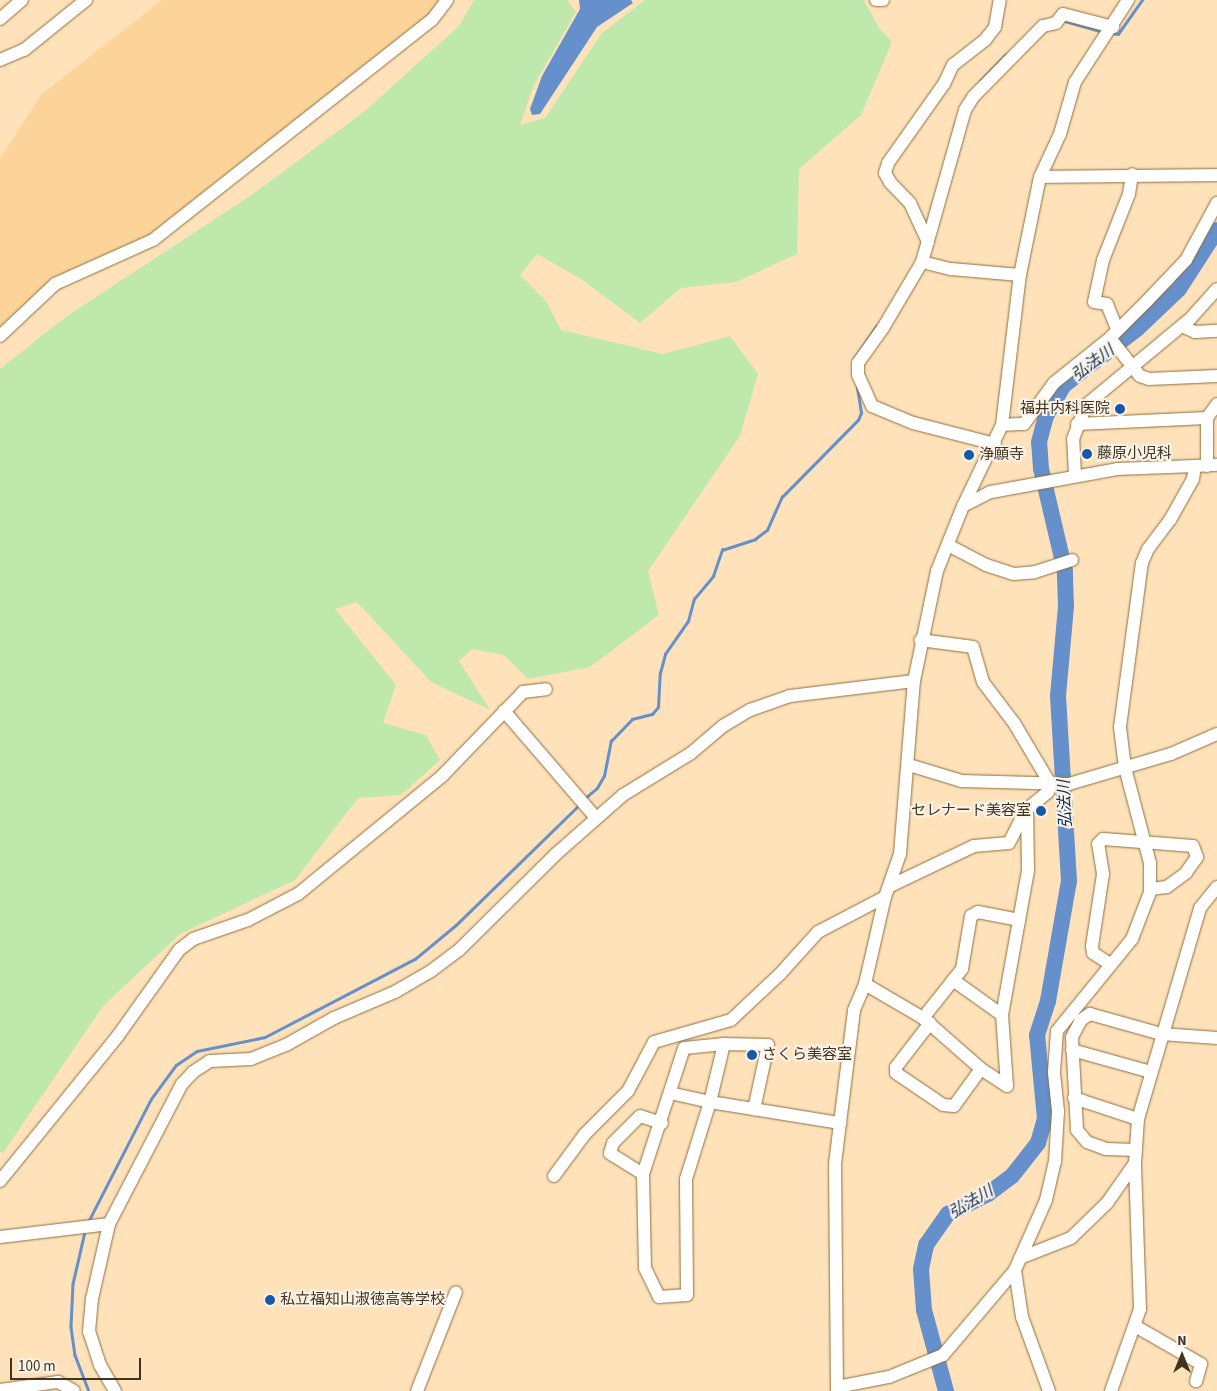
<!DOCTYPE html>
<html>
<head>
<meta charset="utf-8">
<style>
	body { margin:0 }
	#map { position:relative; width:1217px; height:1391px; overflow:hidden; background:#ffe2ba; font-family:"Source Sans 3","Noto Sans JP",sans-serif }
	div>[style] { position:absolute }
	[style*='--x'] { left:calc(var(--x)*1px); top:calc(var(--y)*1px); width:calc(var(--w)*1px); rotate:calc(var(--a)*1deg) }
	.built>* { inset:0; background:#fcd49a }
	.green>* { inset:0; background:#bee8ac }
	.water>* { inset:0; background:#6590cb }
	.stream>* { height:2.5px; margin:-1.25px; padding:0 1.25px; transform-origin:1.25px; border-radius:1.25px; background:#6590cb }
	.river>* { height:16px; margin:-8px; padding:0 8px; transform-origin:8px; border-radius:8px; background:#6590cb }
	.roads { filter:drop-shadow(0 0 1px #8e6e3e) drop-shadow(0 0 1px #8e6e3e) }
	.minor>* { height:12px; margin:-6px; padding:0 6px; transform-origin:6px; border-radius:6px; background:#fff }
	.dots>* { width:14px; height:14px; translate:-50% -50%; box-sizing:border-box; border:2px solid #faf3e9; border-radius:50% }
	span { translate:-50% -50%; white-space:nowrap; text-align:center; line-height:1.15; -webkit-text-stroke:4px #faf3e9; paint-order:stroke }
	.poi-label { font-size:15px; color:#41331f }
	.right { translate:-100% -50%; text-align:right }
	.left { translate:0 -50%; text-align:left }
	.water-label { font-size:16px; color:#0b284e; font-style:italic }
	.north { position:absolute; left:1157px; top:1331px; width:50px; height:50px; -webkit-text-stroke:4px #faf3e9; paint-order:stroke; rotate:0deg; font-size:14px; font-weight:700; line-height:20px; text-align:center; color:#41331f }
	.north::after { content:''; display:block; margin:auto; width:18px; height:22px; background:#41331f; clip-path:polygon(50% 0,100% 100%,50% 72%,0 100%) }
	.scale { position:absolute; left:10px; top:1358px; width:131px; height:22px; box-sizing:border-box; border:2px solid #41331f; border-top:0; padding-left:6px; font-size:15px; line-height:18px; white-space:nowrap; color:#41331f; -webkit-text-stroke:4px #faf3e9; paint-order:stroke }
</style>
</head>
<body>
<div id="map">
	<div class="built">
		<i style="clip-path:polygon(162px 0,439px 0,428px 15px,151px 236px,53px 278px,0 328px,0 158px,42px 94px)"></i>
	</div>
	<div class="green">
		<i style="clip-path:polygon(474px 0,567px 0,576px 12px,534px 85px,520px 125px,545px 118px,602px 33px,645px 0,864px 0,879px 28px,892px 42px,861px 115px,799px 169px,797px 254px,736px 282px,681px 288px,640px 323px,581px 279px,537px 254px,520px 275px,546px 301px,561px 330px,663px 354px,730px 336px,758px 374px,740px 436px,648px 571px,659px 615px,590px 667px,528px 679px,504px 655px,472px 649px,459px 661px,490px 710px,431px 682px,357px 602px,335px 609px,396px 685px,383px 723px,426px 735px,440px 760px,401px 795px,358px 798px,295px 880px,180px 934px,103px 1006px,3px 1153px,0 1151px,0 369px,67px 316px,253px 194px,365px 111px,459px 26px)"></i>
	</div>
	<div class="water">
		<i style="clip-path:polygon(579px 0,631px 0,633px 3px,597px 27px,540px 114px,532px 115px,530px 109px,542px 76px,580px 9px)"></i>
	</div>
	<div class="stream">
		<i style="--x:1065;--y:21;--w:40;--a:16"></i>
		<i style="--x:1111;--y:33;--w:7;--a:8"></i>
		<i style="--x:1118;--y:34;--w:42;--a:-54.8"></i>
		<i style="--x:980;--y:81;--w:37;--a:-46"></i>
		<i style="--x:954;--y:127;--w:34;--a:-67"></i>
		<i style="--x:854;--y:359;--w:40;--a:-56"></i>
		<i style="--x:584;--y:799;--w:17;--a:-40"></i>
		<i style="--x:597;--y:788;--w:14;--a:-60"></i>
		<i style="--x:604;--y:776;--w:36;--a:-79"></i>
		<i style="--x:611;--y:741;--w:30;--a:-46"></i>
		<i style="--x:632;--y:719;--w:21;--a:-14"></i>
		<i style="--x:652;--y:714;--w:9;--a:-49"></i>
		<i style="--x:658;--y:707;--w:34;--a:-87"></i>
		<i style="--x:660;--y:673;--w:20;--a:-75"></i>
		<i style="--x:665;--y:654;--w:40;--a:-55.1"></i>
		<i style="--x:688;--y:621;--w:23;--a:-75"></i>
		<i style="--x:694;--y:599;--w:30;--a:-50"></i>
		<i style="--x:713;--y:576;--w:28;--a:-71"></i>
		<i style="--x:722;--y:550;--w:35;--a:-18"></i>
		<i style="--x:755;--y:539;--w:15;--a:-37"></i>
		<i style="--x:767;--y:530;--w:36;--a:-66"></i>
		<i style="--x:782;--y:497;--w:108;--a:-45.4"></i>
		<i style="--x:858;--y:420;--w:8;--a:-67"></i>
		<i style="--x:861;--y:413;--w:25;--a:-99"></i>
		<i style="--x:88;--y:1222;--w:138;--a:-62.9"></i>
		<i style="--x:151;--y:1099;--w:42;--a:-53.7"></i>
		<i style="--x:176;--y:1065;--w:25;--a:-34"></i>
		<i style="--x:197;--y:1051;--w:69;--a:-11.6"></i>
		<i style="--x:265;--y:1037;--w:169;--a:-27.5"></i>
		<i style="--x:415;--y:959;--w:53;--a:-39.7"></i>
		<i style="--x:456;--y:925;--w:172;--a:-44.3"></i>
		<i style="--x:85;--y:1232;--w:53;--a:103"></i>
		<i style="--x:73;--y:1284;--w:43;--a:92.7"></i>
		<i style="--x:71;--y:1327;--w:28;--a:82"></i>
		<i style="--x:75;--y:1355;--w:39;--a:69"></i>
	</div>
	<div class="river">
		<i style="--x:946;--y:1391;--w:84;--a:-105.2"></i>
		<i style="--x:924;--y:1310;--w:41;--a:-94.2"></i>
		<i style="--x:921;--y:1269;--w:25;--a:-78"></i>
		<i style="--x:926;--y:1245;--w:38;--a:-55"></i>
		<i style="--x:948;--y:1214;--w:45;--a:-26.6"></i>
		<i style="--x:988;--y:1194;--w:30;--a:-37"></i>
		<i style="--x:1012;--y:1176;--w:42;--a:-51.8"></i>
		<i style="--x:1038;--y:1143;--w:25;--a:-74"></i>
		<i style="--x:1045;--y:1119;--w:84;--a:-95.4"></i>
		<i style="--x:1037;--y:1035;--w:36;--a:-72"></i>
		<i style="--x:1048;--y:1001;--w:122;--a:-80.1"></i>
		<i style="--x:1069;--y:881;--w:185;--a:-93.4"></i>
		<i style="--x:1058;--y:696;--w:90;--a:-84.9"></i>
		<i style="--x:1066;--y:606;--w:35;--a:-92"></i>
		<i style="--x:1065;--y:571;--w:105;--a:-103.2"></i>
		<i style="--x:1041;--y:469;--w:27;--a:-94"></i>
		<i style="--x:1039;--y:442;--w:27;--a:-75"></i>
		<i style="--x:1046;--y:416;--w:34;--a:-60"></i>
		<i style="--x:1063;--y:386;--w:93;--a:-37.6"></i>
		<i style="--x:1137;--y:329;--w:58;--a:-43.6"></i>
		<i style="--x:1179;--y:289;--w:70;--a:-57.2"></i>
	</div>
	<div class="roads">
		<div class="minor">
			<i style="--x:876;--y:0;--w:7;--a:0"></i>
			<i style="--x:0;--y:19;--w:29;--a:-41"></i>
			<i style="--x:0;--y:60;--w:26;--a:-23"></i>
			<i style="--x:24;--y:50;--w:80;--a:-38.9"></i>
			<i style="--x:1040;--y:177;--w:177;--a:-0.6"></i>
			<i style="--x:928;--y:242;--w:43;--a:-114.8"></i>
			<i style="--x:910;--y:203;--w:29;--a:-134"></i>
			<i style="--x:890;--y:182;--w:10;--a:-119"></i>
			<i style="--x:885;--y:173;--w:10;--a:-73"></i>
			<i style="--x:888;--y:163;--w:97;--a:-54.7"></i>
			<i style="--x:944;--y:84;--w:21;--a:-65"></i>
			<i style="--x:953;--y:65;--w:41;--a:-38"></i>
			<i style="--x:985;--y:40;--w:16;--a:-52"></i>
			<i style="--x:995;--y:27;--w:27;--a:-80"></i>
			<i style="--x:922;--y:262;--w:30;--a:14"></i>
			<i style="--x:951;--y:269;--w:69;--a:5"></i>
			<i style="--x:1182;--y:326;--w:14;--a:25"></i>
			<i style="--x:1195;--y:332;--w:22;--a:-3"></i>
			<i style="--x:1117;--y:329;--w:27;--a:-112"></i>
			<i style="--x:1107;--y:304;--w:13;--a:-171"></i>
			<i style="--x:1094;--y:302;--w:43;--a:-77.9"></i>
			<i style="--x:1103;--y:260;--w:71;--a:-68.5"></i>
			<i style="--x:1129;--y:194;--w:20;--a:-81"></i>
			<i style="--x:0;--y:336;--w:76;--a:-43.4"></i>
			<i style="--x:55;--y:284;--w:107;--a:-24.2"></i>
			<i style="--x:153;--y:240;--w:355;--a:-38.3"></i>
			<i style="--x:432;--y:20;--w:25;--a:-53"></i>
			<i style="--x:1110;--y:338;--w:48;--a:51.7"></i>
			<i style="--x:1140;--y:376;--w:9;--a:18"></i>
			<i style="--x:1149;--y:379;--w:68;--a:-2.5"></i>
			<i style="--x:1077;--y:424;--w:130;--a:-2.6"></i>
			<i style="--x:1002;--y:425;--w:22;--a:-3"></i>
			<i style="--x:1024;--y:424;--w:51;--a:-53.8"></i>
			<i style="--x:1054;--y:383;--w:72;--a:-38.8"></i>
			<i style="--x:1110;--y:338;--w:52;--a:-45"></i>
			<i style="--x:1147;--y:301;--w:57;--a:-46.4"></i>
			<i style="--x:1186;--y:260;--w:65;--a:-61.5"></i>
			<i style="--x:995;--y:444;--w:85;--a:-165.6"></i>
			<i style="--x:913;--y:423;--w:44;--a:-157.5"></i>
			<i style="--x:872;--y:406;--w:34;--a:-114"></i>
			<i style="--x:858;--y:375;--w:12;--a:-90"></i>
			<i style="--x:858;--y:363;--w:43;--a:-54.5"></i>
			<i style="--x:883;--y:328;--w:77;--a:-59.4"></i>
			<i style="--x:922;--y:262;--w:158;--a:-74.2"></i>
			<i style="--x:965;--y:110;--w:15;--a:-58"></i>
			<i style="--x:973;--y:97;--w:100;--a:-45.4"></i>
			<i style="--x:1043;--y:26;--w:13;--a:-13"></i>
			<i style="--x:1056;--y:23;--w:11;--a:-52"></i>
			<i style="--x:1063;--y:14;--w:52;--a:14.6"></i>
			<i style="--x:1207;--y:466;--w:48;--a:-90"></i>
			<i style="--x:1207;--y:418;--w:17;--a:-54"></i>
			<i style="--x:1075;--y:474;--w:35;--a:-93"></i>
			<i style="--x:1073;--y:439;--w:36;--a:-69"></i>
			<i style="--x:1086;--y:405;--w:135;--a:-39.6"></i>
			<i style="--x:1190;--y:319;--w:40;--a:-48"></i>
			<i style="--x:963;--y:506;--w:90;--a:-64.3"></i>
			<i style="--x:1002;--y:425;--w:151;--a:-83.2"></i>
			<i style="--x:1020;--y:275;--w:100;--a:-78.5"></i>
			<i style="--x:1040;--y:177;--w:47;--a:-65.1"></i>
			<i style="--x:1060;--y:134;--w:54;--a:-73.9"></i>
			<i style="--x:1075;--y:82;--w:98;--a:-57.1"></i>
			<i style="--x:948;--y:545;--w:43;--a:27.8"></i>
			<i style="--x:986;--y:565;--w:29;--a:18"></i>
			<i style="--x:1014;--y:574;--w:21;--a:-5"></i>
			<i style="--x:1035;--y:572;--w:39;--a:-18"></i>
			<i style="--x:504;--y:711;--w:141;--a:49.3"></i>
			<i style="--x:909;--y:765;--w:55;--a:16.8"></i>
			<i style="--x:962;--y:781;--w:107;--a:1.6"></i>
			<i style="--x:1069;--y:784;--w:106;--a:-16.4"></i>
			<i style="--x:1171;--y:754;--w:50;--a:-23.5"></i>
			<i style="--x:890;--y:886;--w:93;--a:-25.5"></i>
			<i style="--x:974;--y:846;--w:35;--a:-5"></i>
			<i style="--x:1009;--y:843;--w:36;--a:-63"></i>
			<i style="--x:1110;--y:964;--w:20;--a:-147"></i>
			<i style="--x:1093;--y:953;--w:7;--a:-98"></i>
			<i style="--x:1092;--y:946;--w:73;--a:-81.3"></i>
			<i style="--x:1103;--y:874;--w:30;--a:-99"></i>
			<i style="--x:1098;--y:844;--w:7;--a:-45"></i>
			<i style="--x:1103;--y:839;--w:90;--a:4.4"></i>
			<i style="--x:1193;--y:846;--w:12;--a:70"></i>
			<i style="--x:1197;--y:857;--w:19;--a:125"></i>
			<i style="--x:1186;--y:873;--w:24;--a:144"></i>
			<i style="--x:1167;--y:887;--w:17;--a:173"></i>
			<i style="--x:953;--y:980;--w:60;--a:35.5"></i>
			<i style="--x:865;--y:984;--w:67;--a:30.4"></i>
			<i style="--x:923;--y:1018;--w:77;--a:41.3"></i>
			<i style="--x:981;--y:1069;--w:31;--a:33"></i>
			<i style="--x:1007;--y:1086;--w:71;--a:-94"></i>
			<i style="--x:1002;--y:1015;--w:147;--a:-79.8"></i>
			<i style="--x:1028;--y:870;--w:61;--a:-90.9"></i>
			<i style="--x:1027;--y:809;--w:27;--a:-39"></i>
			<i style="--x:1048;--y:792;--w:8;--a:-67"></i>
			<i style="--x:1051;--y:785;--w:72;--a:-120.8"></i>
			<i style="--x:1014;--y:723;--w:51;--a:-127.1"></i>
			<i style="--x:983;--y:682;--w:36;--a:-106"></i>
			<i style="--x:973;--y:647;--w:53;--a:-172.5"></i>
			<i style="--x:923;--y:1018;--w:63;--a:-51.5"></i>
			<i style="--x:962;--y:969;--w:54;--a:-80.4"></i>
			<i style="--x:971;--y:916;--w:8;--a:-30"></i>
			<i style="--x:978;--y:912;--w:42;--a:11"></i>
			<i style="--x:930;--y:1023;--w:56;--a:127.7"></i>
			<i style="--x:896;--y:1067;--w:6;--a:90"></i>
			<i style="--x:896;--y:1073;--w:57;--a:34.2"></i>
			<i style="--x:943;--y:1105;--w:11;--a:5"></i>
			<i style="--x:954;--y:1106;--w:46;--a:-53.9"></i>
			<i style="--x:724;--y:1044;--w:44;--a:1.3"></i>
			<i style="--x:768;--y:1045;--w:66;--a:102.3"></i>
			<i style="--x:1072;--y:1050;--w:82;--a:15.6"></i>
			<i style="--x:670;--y:1093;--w:41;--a:12.7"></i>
			<i style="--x:710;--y:1102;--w:60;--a:-76.4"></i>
			<i style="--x:724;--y:1044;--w:40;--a:174.3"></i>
			<i style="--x:684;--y:1048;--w:133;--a:108"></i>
			<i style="--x:643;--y:1174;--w:94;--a:88.8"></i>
			<i style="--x:645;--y:1268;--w:32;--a:64"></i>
			<i style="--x:659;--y:1297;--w:28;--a:-4"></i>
			<i style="--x:687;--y:1295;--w:116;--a:-90.5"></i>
			<i style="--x:686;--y:1179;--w:81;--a:-72.7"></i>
			<i style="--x:710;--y:1102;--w:132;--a:9.2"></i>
			<i style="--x:1074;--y:1098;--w:67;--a:18.2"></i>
			<i style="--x:1136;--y:1150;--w:30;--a:-178"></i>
			<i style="--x:1106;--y:1149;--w:20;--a:-160"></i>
			<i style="--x:1087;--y:1142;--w:16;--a:-130"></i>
			<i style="--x:1077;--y:1130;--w:93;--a:-93.1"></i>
			<i style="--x:1072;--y:1037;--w:19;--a:-62"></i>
			<i style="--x:1081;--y:1020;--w:11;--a:-34"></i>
			<i style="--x:1090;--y:1014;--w:74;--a:15.7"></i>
			<i style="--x:1161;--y:1034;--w:56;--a:4.1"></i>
			<i style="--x:643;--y:1174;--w:39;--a:-148"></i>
			<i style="--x:610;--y:1153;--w:10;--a:-73"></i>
			<i style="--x:613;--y:1143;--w:38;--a:-45"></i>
			<i style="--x:640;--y:1116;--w:23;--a:18"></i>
			<i style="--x:554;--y:1176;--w:52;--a:-53.6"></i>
			<i style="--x:585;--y:1134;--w:61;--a:-45"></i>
			<i style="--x:628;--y:1091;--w:55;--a:-62"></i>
			<i style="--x:654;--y:1042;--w:80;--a:-15.9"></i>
			<i style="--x:731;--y:1020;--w:67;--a:-43.2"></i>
			<i style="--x:780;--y:974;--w:57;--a:-47.9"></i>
			<i style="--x:818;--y:932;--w:76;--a:-27.6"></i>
			<i style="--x:0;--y:1181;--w:186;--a:-50.9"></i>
			<i style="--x:117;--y:1037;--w:107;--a:-54.5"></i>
			<i style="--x:179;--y:950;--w:18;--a:-38"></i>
			<i style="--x:193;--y:939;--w:58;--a:-19.1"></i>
			<i style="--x:248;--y:920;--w:56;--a:-27.5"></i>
			<i style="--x:298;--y:894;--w:186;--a:-39.3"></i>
			<i style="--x:442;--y:776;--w:117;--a:-46"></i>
			<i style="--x:523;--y:692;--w:23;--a:-7"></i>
			<i style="--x:0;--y:1237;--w:110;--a:-6.8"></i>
			<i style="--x:1020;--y:1258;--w:55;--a:-21.4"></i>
			<i style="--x:1071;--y:1238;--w:50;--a:-44.2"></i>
			<i style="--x:1107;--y:1203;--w:49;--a:-55"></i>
			<i style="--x:1135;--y:1326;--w:76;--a:29.9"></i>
			<i style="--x:1201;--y:1364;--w:18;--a:106"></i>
			<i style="--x:837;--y:1387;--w:53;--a:-10.9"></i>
			<i style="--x:889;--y:1377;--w:58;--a:-22.2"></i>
			<i style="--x:943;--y:1355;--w:111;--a:-49.7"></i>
			<i style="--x:0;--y:1390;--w:59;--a:-7.9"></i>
			<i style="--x:58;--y:1382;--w:18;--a:29"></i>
			<i style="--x:115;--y:1391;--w:30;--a:-120"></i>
			<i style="--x:100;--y:1365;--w:35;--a:-108"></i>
			<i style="--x:89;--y:1332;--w:33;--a:-85"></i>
			<i style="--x:92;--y:1299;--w:77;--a:-77.2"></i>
			<i style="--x:109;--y:1224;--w:158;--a:-62.5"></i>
			<i style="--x:182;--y:1084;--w:16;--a:-47"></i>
			<i style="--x:193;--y:1072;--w:20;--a:-33"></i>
			<i style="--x:210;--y:1061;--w:41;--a:-2.8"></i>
			<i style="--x:251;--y:1059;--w:38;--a:-22"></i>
			<i style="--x:286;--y:1045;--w:55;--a:-29.4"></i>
			<i style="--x:334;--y:1018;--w:66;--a:-23.1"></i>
			<i style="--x:395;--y:992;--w:42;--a:-30.3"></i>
			<i style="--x:431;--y:971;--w:35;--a:-37"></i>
			<i style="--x:459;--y:950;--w:136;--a:-44.7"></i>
			<i style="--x:556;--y:854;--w:89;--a:-41.4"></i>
			<i style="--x:623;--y:795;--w:79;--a:-31.5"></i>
			<i style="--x:690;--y:754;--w:43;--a:-40.3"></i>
			<i style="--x:723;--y:726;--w:31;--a:-31"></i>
			<i style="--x:750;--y:710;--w:42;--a:-19.3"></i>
			<i style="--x:790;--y:696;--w:125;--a:-6.9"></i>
			<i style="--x:417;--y:1391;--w:106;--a:-68.5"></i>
			<i style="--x:837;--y:1391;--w:227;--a:-90.5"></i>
			<i style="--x:835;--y:1164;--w:41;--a:-83"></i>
			<i style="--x:840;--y:1123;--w:114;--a:-82.9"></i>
			<i style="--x:854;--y:1010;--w:28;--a:-67"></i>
			<i style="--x:865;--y:984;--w:89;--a:-77.1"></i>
			<i style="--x:885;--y:897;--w:46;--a:-70.8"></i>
			<i style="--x:900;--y:854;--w:174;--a:-85.4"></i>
			<i style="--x:914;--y:681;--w:112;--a:-78.2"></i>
			<i style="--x:937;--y:571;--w:70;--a:-68.2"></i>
			<i style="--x:963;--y:506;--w:31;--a:-27"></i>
			<i style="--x:991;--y:492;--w:128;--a:-10.3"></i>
			<i style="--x:1117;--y:469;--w:78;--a:-2.2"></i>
			<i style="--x:1049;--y:1391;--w:79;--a:-110"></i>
			<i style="--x:1022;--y:1317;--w:48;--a:-98.5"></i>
			<i style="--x:1015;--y:1270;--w:77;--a:-66.1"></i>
			<i style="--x:1046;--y:1200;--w:39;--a:-77"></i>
			<i style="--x:1055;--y:1162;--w:51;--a:-86.6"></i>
			<i style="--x:1058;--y:1111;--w:39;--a:-96"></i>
			<i style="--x:1054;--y:1072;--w:41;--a:-85.8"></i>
			<i style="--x:1057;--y:1031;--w:119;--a:-50.8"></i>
			<i style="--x:1132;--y:939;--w:50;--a:-69"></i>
			<i style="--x:1150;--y:892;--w:29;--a:-90"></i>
			<i style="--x:1150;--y:863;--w:98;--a:-104.7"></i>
			<i style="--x:1125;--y:768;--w:41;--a:-97"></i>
			<i style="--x:1120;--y:727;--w:165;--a:-82.4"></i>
			<i style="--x:1142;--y:563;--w:15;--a:-67"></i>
			<i style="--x:1148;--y:549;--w:36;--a:-53"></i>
			<i style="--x:1170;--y:520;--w:47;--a:-60.7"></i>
			<i style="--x:1193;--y:479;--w:13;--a:-81"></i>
			<i style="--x:1195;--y:466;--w:22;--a:-3"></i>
			<i style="--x:1111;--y:1391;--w:87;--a:-70.5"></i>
			<i style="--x:1140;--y:1309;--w:146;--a:-92"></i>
			<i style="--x:1135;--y:1163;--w:44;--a:-86.1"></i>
			<i style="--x:1138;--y:1119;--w:220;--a:-73.6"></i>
			<i style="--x:1200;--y:908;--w:27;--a:-51"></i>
		</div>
	</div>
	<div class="dots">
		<i style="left:1120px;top:409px;background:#1758a9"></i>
		<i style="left:1087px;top:454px;background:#1758a9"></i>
		<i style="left:969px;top:455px;background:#1758a9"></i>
		<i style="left:1041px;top:811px;background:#1758a9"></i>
		<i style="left:752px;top:1055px;background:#1758a9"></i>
		<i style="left:270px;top:1300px;background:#1758a9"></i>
	</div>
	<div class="poi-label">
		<span class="right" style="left:1110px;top:409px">福井内科医院</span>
		<span class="left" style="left:1097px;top:454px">藤原小児科</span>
		<span class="left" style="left:979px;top:455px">浄願寺</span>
		<span class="right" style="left:1031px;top:811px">セレナード美容室</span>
		<span class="left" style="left:762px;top:1055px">さくら美容室</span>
		<span class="left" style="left:280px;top:1300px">私立福知山淑徳高等学校</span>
	</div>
	<div class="water-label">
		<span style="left:1093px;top:363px;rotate:-37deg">弘法川</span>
		<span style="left:1065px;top:804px;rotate:-93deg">弘法川</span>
		<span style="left:971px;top:1202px;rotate:-31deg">弘法川</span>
	</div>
	<div class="north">N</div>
	<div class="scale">100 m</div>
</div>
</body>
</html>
